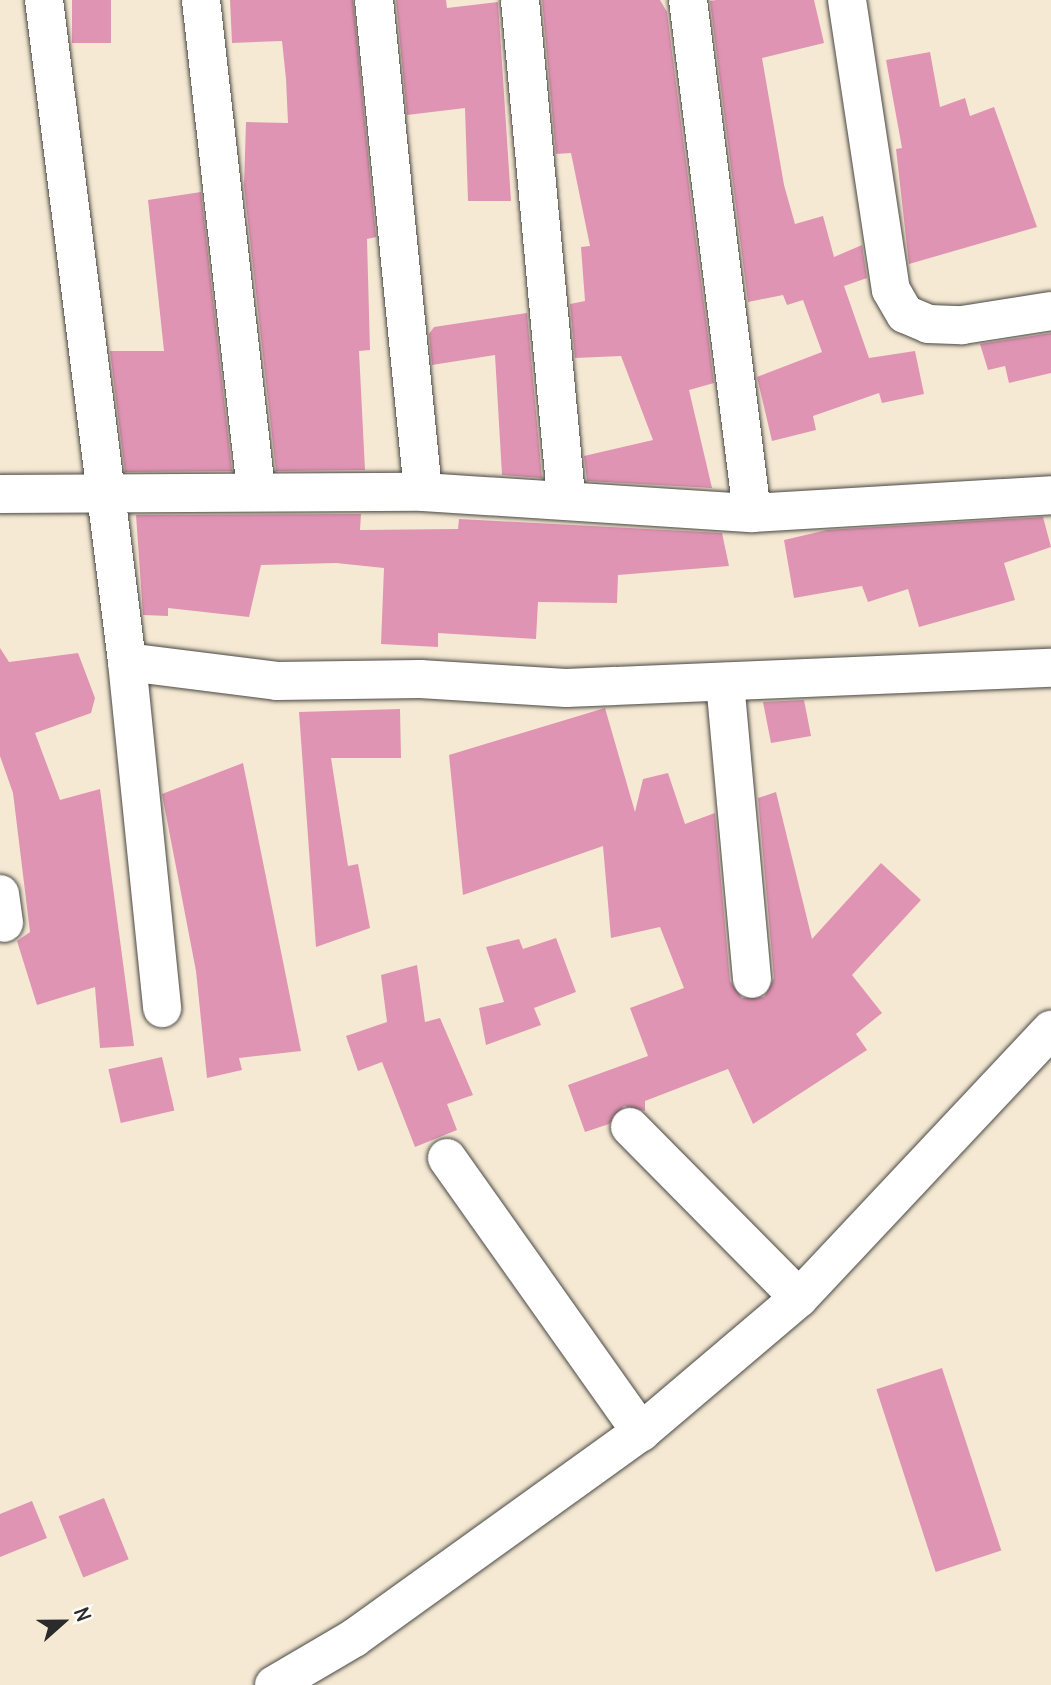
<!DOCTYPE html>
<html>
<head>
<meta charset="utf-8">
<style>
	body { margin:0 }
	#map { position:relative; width:1051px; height:1685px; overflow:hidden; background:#f5e9d3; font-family:Delius,sans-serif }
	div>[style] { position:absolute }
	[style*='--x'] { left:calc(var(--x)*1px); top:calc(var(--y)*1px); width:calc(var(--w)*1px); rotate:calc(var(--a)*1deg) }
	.building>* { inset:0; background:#e094b3; transform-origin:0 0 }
	.roads { filter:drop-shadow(0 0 2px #494844) drop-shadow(0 0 2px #494844) }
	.minor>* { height:38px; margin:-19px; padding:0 19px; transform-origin:19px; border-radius:19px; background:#fff }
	span { translate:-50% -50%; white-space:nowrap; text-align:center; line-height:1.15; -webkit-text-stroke:7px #fdfcf7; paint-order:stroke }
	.north { position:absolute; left:28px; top:1587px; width:70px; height:70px; -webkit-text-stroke:5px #fdfcf7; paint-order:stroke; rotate:69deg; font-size:19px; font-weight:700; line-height:28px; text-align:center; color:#2b2b2b }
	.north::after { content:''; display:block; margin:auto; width:24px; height:32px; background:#2b2b2b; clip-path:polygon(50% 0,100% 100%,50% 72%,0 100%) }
</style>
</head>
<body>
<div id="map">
	<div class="building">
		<i style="left:72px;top:0;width:39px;height:43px"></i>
		<i style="clip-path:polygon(230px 0,353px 0,376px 237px,367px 239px,370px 350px,359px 351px,365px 470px,276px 471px,244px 186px,246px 122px,288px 123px,286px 79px,282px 41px,232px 43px)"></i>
		<i style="clip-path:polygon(396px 0,446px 0,447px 8px,498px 2px,511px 201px,468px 201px,465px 108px,407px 115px)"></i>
		<i style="clip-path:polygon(542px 0,660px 0,667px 12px,714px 383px,689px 390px,712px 488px,587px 481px,584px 456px,653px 440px,621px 356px,575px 358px,570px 304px,585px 301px,581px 247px,590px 246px,571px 153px,556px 154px)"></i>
		<i style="clip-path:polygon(716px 0,814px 0,824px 43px,762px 58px,784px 185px,795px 224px,823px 216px,834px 257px,862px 245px,867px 278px,844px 286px,869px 358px,915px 351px,924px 394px,882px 403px,879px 393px,813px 416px,816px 430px,772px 441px,757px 377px,822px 352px,803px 300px,787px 305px,783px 295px,748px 302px,710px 1px)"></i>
		<i style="clip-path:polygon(930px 52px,940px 107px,965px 98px,970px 116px,994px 107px,1037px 227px,909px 264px,896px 149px,902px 148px,886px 60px)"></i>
		<i style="clip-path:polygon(201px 192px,232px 471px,125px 472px,110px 351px,164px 351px,148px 200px)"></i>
		<i style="clip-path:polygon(527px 313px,542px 478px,502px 475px,495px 355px,432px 365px,429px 334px,434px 327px)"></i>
		<i style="clip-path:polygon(1051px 333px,1051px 373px,1009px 383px,1005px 366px,988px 370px,980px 344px)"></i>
		<i style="clip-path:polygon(361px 514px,360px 530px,458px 529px,459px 519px,722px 533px,729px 566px,618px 575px,617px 603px,538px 602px,536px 639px,438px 633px,438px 647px,381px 644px,384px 568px,336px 563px,261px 565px,249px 617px,168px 608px,168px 616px,143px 615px,136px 515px)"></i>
		<i style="clip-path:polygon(1043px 517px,1051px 547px,1004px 563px,1015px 600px,919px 627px,908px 589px,868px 602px,862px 586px,794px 598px,784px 540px,827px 530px)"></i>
		<i style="clip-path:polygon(0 648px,9px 662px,78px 653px,95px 698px,91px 713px,35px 733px,60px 800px,100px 789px,134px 1046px,100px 1048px,95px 987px,37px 1005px,17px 941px,30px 932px,13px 793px,0 756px)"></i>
		<i style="clip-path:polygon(804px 700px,811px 736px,771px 743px,763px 702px)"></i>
		<i style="clip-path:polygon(605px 708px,635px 812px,643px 779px,668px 773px,685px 824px,715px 813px,730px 981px,742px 998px,764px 997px,774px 978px,758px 798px,776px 792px,812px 939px,881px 863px,921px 900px,852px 975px,882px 1013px,856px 1034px,867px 1050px,753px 1124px,728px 1069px,645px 1101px,645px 1111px,624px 1106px,609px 1124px,585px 1132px,568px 1085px,648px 1056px,630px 1008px,684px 988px,660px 927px,611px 938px,603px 846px,463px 895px,449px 755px)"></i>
		<i style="clip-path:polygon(400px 709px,401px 758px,331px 758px,348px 866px,358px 864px,370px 928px,316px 947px,299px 712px)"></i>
		<i style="clip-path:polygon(243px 763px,301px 1051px,239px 1058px,242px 1070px,207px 1078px,196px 971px,162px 794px)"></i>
		<i style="clip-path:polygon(556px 938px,576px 992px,534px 1008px,541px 1025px,486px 1045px,479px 1008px,504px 1002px,486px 947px,519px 939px,523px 949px)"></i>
		<i style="clip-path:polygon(417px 965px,425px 1022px,440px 1018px,473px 1095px,447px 1104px,457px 1130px,415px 1147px,382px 1062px,358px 1071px,346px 1036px,387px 1022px,381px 975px)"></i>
		<i style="left:162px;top:1057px;width:55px;height:55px;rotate:77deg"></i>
		<i style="left:942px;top:1368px;width:192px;height:69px;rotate:72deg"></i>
		<i style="left:104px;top:1498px;width:66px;height:49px;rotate:68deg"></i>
		<i style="clip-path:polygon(32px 1501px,47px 1538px,0 1557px,0 1514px)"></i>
	</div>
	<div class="roads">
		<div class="minor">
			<i style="--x:44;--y:0;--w:667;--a:82.85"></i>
			<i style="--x:127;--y:662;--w:348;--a:84.2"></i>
			<i style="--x:201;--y:0;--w:492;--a:83.6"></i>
			<i style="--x:374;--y:0;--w:494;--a:84.3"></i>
			<i style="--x:520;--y:0;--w:498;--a:84.7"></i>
			<i style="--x:688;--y:0;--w:517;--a:82.89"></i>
			<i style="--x:847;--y:0;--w:293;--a:81.4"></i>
			<i style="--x:891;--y:290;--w:28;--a:60"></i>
			<i style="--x:905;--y:314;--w:25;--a:23"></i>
			<i style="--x:928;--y:324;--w:34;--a:2"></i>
			<i style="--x:962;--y:325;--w:90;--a:-8.9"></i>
			<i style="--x:0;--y:494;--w:423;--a:-0.3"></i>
			<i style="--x:423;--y:492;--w:330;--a:3.7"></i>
			<i style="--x:752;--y:513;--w:300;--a:-3.4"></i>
			<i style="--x:127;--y:662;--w:151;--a:7.2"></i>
			<i style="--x:277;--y:681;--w:143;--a:-0.8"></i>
			<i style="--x:420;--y:679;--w:146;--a:3.5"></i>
			<i style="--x:566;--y:688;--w:485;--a:-2.4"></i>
			<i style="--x:725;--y:682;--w:298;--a:84.8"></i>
			<i style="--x:0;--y:894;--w:29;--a:82"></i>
			<i style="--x:630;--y:1127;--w:240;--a:45.3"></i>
			<i style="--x:447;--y:1158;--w:336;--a:54.7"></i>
			<i style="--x:274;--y:1685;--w:93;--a:-30.4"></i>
			<i style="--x:354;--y:1638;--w:353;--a:-35.7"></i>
			<i style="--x:641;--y:1432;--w:207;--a:-40.3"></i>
			<i style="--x:799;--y:1298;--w:368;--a:-46.8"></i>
		</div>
	</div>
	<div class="north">N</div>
</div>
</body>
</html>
